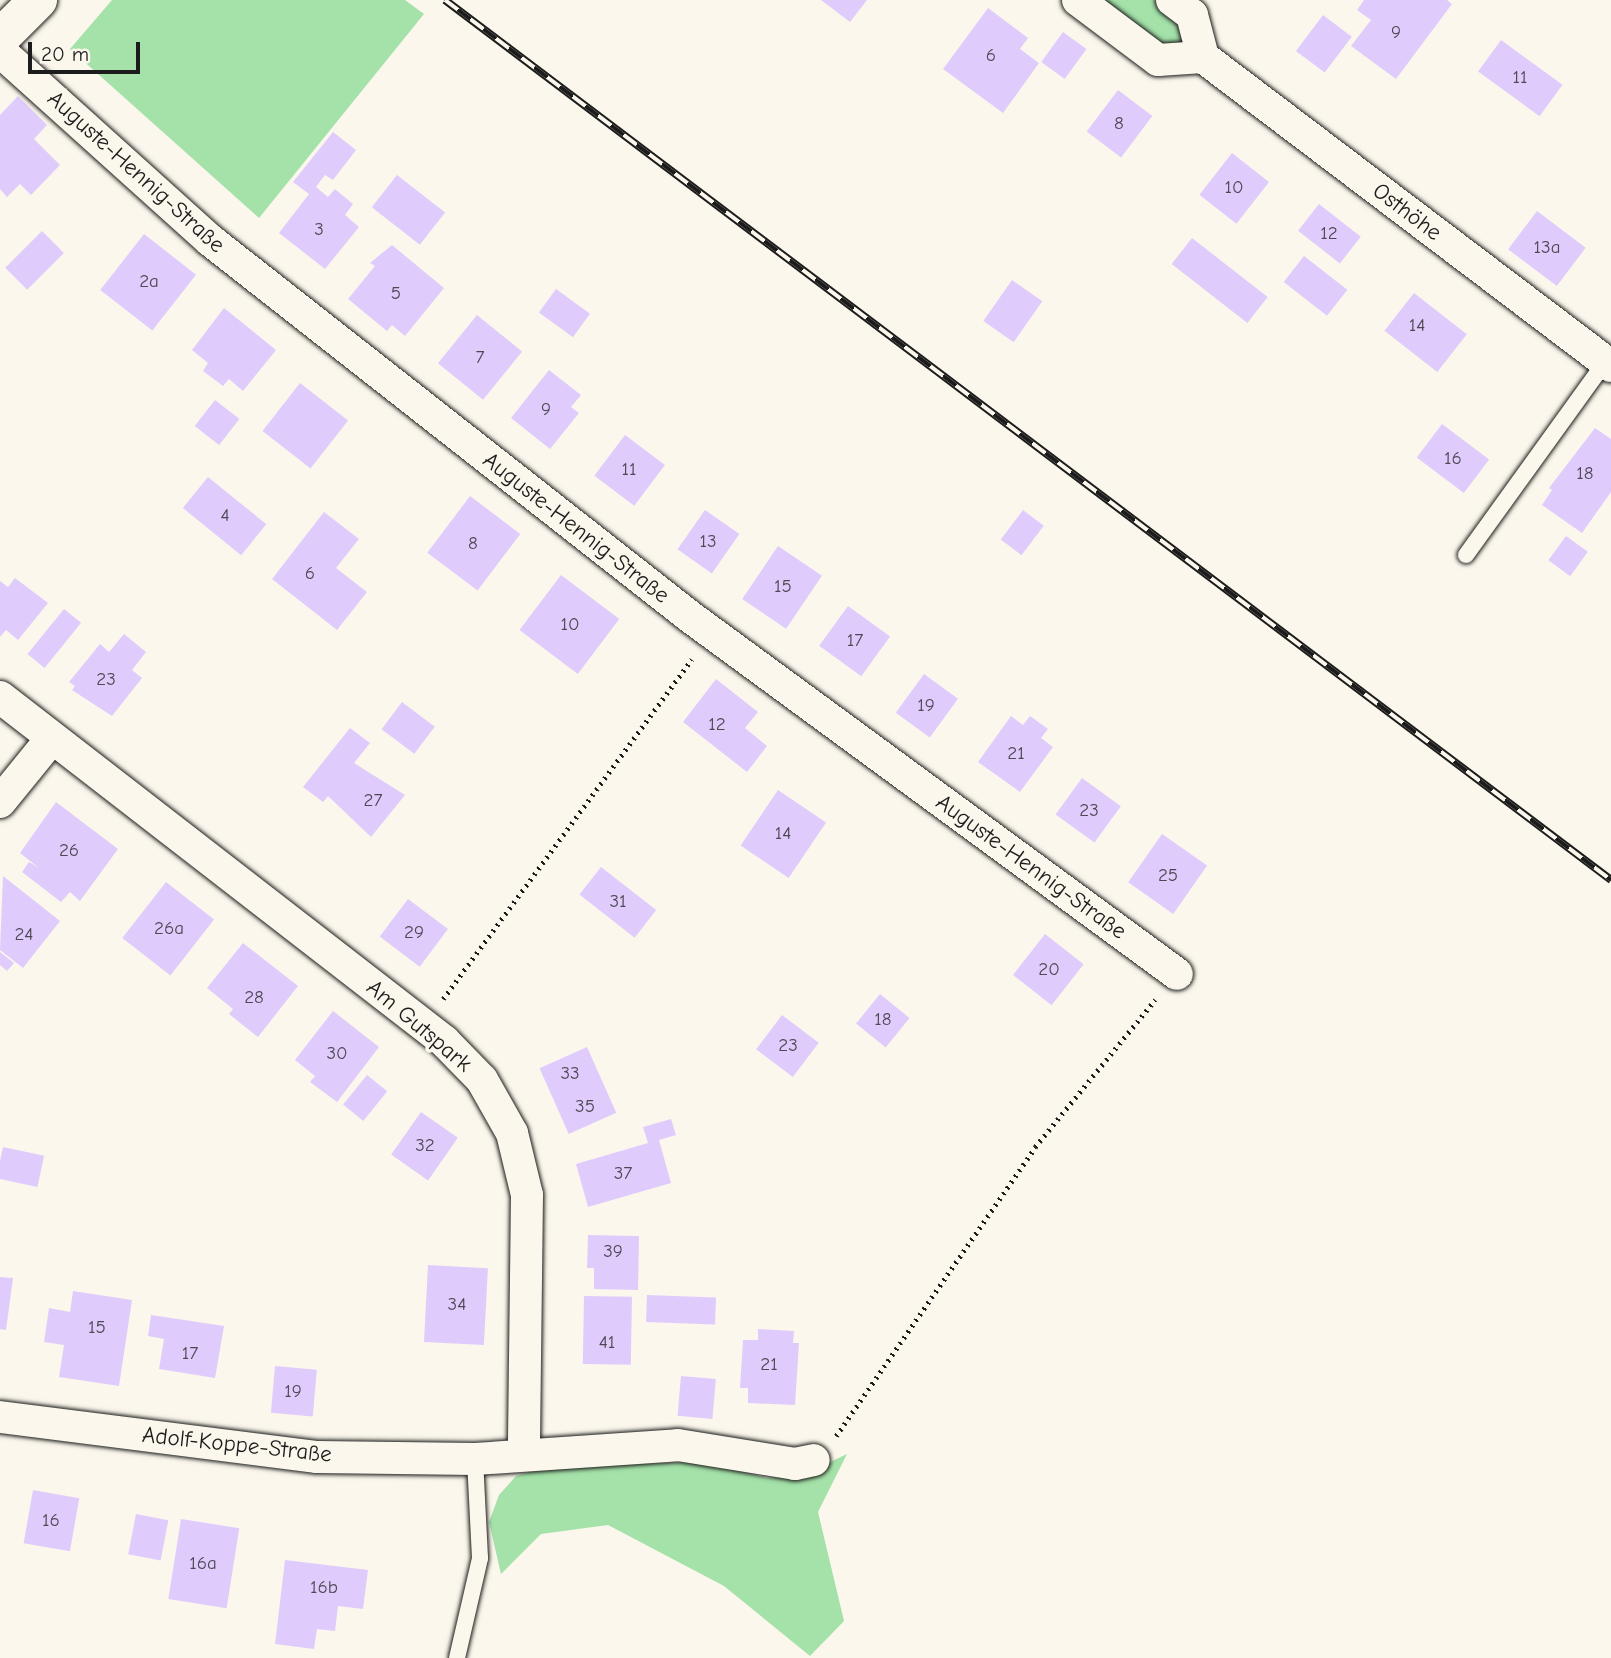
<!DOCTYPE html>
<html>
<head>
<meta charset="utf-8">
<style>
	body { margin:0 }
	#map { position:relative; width:1611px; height:1658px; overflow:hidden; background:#fbf7ec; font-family:"Comic Neue",sans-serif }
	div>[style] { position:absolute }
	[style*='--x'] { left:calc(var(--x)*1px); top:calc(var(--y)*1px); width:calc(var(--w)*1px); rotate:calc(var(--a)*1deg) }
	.green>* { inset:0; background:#a4e2a9 }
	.building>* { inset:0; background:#e0ccfc; transform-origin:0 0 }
	.path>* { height:4.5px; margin-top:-2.25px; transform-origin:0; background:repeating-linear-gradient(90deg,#1c1c1c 0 2px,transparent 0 7px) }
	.roads { filter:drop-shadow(0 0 2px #1c1c1c) drop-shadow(0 0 2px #1c1c1c) }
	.lane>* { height:16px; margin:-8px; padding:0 8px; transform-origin:8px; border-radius:8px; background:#fbf7ec }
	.street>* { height:32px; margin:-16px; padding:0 16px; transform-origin:16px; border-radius:16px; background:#fbf7ec }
	.secondary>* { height:38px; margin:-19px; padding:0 19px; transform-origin:19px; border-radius:19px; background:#fbf7ec }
	.rail>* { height:8px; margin-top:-4px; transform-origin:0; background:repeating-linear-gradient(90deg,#fbf7ec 0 16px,#1c1c1c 0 32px); box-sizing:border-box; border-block:2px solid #1c1c1c }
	span { translate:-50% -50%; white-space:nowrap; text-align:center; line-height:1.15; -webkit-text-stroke:7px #fbf7ec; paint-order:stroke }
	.number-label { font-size:19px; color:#4d4854 }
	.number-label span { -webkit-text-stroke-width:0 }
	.street-label { font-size:23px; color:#1c1c1c }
	.scale { position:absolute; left:28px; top:42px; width:112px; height:32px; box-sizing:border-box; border:4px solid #1c1c1c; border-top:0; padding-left:9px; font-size:21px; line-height:24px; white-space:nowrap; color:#1c1c1c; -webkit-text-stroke:5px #fbf7ec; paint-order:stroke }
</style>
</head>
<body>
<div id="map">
	<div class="green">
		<i style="clip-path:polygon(112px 0,405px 0,424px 14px,259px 218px,70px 49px)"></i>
		<i style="clip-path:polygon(1099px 0,1154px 0,1179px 18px,1185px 43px,1170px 49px)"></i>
		<i style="clip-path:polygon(847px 1454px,818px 1512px,844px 1621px,810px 1656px,724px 1586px,608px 1525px,541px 1534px,501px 1574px,489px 1522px,499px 1495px,516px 1476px,548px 1466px,704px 1462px,767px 1478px,803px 1475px)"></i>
	</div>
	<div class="building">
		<i style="clip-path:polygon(821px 0,867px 0,850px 22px)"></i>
		<i style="clip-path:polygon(1364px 0,1447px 0,1452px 4px,1396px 79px,1351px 46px,1371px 20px,1357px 10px)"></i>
		<i style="clip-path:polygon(988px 8px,1028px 38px,1020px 49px,1039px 63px,1003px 113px,943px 69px)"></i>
		<i style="left:1323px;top:15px;width:36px;height:45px;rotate:37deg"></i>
		<i style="left:1063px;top:32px;width:29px;height:37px;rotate:36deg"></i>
		<i style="left:1501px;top:40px;width:76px;height:39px;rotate:36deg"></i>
		<i style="left:1118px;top:90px;width:43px;height:52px;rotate:37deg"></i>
		<i style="clip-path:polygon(18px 96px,47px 125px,34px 139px,60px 165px,31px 195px,20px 184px,7px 197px,0 189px,0 115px)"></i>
		<i style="clip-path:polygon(333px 132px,356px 150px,333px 180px,325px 175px,316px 187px,328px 197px,335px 189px,353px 204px,345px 215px,359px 227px,325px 269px,279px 233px,309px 194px,293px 182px)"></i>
		<i style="left:1232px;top:153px;width:47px;height:53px;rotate:38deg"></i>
		<i style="left:397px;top:175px;width:61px;height:41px;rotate:38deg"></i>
		<i style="left:1319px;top:204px;width:53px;height:34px;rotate:38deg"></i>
		<i style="left:1537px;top:211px;width:61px;height:48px;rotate:37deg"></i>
		<i style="left:42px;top:231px;width:31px;height:52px;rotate:45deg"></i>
		<i style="left:144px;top:234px;width:66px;height:71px;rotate:38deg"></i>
		<i style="left:1192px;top:238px;width:96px;height:33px;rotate:38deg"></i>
		<i style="clip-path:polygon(392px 245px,444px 288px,405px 336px,392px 325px,387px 331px,348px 299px,375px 266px,370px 263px)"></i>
		<i style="left:1304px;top:256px;width:55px;height:33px;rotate:38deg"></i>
		<i style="left:1012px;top:280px;width:37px;height:50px;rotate:35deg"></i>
		<i style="left:556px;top:289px;width:42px;height:29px;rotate:36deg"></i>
		<i style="left:1414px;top:293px;width:67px;height:48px;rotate:38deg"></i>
		<i style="clip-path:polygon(224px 308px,276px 350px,243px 391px,229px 379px,223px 386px,203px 371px,208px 363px,192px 350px)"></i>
		<i style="left:477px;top:315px;width:58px;height:62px;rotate:39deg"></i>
		<i style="clip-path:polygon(549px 370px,581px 395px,571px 407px,579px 413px,550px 449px,511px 418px)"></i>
		<i style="left:300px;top:383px;width:61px;height:61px;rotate:38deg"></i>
		<i style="left:215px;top:400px;width:31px;height:33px;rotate:38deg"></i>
		<i style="left:1442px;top:424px;width:59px;height:42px;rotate:37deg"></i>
		<i style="clip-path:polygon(1595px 428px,1611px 439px,1611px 492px,1582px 533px,1542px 505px,1552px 490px,1549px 488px)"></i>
		<i style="left:625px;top:435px;width:50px;height:51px;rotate:37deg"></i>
		<i style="left:208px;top:477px;width:75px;height:40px;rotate:39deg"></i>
		<i style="left:470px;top:496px;width:63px;height:71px;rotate:37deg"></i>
		<i style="left:705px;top:510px;width:42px;height:48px;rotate:35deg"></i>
		<i style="left:1023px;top:510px;width:26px;height:37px;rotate:37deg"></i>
		<i style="clip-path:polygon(324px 512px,359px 539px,336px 568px,367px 592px,337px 630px,272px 579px)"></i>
		<i style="left:1566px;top:536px;width:27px;height:30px;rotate:36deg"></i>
		<i style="left:778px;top:546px;width:53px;height:64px;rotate:34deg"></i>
		<i style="left:561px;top:575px;width:73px;height:69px;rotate:37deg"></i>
		<i style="clip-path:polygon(15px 578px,48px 603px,18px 640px,6px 630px,0 637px,0 581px,8px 587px)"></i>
		<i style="left:848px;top:606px;width:52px;height:49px;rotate:36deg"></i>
		<i style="left:64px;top:609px;width:22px;height:58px;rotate:39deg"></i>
		<i style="clip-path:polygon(124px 634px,146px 652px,132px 670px,142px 678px,112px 716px,72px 690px,75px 686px,69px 682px,100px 644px,109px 652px)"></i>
		<i style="left:924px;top:674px;width:42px;height:48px;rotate:36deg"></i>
		<i style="clip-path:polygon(716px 679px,758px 712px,745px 728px,767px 746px,747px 772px,683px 722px)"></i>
		<i style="left:402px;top:702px;width:41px;height:34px;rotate:37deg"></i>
		<i style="clip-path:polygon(1011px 716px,1023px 725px,1030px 716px,1048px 729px,1041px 738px,1053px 747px,1020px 792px,978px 762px)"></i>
		<i style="clip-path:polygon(350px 728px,370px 743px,354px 763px,405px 795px,371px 837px,328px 796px,323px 802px,303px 787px)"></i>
		<i style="left:1082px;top:778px;width:48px;height:45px;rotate:36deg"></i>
		<i style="left:778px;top:790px;width:58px;height:67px;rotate:34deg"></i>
		<i style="clip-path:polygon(56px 802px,118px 849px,80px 901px,70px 892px,61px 902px,22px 872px,29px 862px,39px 868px,20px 853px)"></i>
		<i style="left:1162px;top:834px;width:55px;height:59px;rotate:35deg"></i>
		<i style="left:601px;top:867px;width:70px;height:35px;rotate:38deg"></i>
		<i style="clip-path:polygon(3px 876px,60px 921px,23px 968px,0 950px)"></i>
		<i style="left:166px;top:882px;width:61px;height:71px;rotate:38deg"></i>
		<i style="left:408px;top:899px;width:50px;height:47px;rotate:37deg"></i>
		<i style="left:1045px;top:934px;width:49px;height:52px;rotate:38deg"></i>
		<i style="clip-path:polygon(243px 943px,298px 986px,258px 1037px,229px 1014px,233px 1009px,207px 988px)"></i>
		<i style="clip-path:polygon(0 952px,14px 963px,7px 971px,0 965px)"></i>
		<i style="left:880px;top:994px;width:38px;height:38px;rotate:39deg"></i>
		<i style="clip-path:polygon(333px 1011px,379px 1047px,337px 1102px,310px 1082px,315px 1076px,295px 1060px)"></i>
		<i style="left:782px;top:1015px;width:46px;height:43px;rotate:37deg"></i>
		<i style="left:587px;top:1047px;width:72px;height:52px;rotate:66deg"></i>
		<i style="left:367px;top:1075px;width:26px;height:38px;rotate:39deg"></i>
		<i style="left:421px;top:1112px;width:45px;height:52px;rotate:35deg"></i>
		<i style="clip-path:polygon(671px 1119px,676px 1135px,659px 1140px,671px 1183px,588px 1207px,576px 1164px,648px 1143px,643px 1127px)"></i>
		<i style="left:3px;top:1147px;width:42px;height:32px;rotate:12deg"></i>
		<i style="clip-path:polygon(588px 1235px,639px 1236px,638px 1290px,594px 1289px,594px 1268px,587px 1268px)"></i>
		<i style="left:428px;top:1265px;width:60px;height:77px;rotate:3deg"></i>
		<i style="clip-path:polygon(0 1277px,13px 1278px,6px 1330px,0 1329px)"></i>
		<i style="clip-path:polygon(73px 1291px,132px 1300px,119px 1386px,59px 1377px,64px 1345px,44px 1342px,49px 1308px,70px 1312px)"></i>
		<i style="left:647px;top:1295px;width:69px;height:27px;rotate:2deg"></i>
		<i style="left:584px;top:1296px;width:48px;height:68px;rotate:1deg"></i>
		<i style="clip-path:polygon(151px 1315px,224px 1326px,215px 1378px,159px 1369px,164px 1339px,148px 1336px)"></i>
		<i style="clip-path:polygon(758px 1329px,794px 1331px,793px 1343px,799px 1343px,795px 1405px,748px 1403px,748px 1388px,740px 1388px,743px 1340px,758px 1340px)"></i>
		<i style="left:275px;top:1366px;width:42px;height:47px;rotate:5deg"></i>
		<i style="left:681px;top:1376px;width:35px;height:40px;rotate:5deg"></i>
		<i style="left:33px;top:1490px;width:47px;height:54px;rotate:10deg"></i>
		<i style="left:136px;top:1514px;width:33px;height:41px;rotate:11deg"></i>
		<i style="left:181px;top:1519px;width:59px;height:81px;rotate:9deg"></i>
		<i style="clip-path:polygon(285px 1560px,368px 1570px,363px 1609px,338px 1606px,335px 1631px,317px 1629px,314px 1649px,275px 1644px)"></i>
	</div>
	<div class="path">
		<i style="--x:443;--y:999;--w:421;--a:-53.8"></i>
		<i style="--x:836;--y:1436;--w:351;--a:-55.4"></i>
		<i style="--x:1035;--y:1147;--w:190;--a:-50.8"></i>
	</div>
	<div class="roads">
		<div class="lane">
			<i style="--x:1466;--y:555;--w:238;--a:-54.2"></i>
			<i style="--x:457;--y:1658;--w:103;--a:-77"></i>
			<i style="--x:480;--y:1558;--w:99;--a:-92.9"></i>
		</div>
		<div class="street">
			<i style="--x:1078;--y:0;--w:100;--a:36.9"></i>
			<i style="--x:1158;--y:60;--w:45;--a:-3.8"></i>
			<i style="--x:1172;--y:0;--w:25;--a:37"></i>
			<i style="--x:1192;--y:15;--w:43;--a:75.3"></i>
			<i style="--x:1203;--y:57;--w:512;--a:37.14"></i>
			<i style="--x:0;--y:51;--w:284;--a:42"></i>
			<i style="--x:211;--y:241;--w:608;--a:38.11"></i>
			<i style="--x:689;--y:616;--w:605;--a:36.26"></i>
			<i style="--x:0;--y:697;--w:562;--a:37.77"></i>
			<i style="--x:444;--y:1041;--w:54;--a:45.7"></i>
			<i style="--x:482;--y:1080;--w:61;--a:60.5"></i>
			<i style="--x:512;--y:1133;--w:64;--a:76.4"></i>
			<i style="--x:527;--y:1195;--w:259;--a:90.7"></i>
			<i style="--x:0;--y:802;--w:82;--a:-50.9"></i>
			<i style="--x:0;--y:1417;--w:320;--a:7.2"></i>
			<i style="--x:317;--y:1457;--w:158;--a:0.7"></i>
			<i style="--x:475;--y:1459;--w:203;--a:-3.9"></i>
			<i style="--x:678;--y:1445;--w:119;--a:9.2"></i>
			<i style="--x:795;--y:1464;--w:19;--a:-12"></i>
		</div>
		<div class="secondary">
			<i style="--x:0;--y:38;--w:54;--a:-45"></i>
		</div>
	</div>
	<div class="rail">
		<i style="--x:445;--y:0;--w:1461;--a:37.04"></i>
	</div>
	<div class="number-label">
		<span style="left:1396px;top:33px">9</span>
		<span style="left:991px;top:56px">6</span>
		<span style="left:1520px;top:78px">11</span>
		<span style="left:1119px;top:124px">8</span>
		<span style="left:1234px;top:188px">10</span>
		<span style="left:319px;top:230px">3</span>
		<span style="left:1329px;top:234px">12</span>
		<span style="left:1547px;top:248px">13a</span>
		<span style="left:149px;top:282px">2a</span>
		<span style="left:396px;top:294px">5</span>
		<span style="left:1417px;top:326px">14</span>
		<span style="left:480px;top:358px">7</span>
		<span style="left:546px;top:410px">9</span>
		<span style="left:1453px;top:459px">16</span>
		<span style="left:629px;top:470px">11</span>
		<span style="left:1585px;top:474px">18</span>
		<span style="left:225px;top:516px">4</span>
		<span style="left:708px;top:542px">13</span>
		<span style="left:473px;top:544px">8</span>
		<span style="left:310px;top:574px">6</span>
		<span style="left:783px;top:587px">15</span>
		<span style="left:570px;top:625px">10</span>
		<span style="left:855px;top:641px">17</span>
		<span style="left:106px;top:680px">23</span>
		<span style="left:926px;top:706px">19</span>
		<span style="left:717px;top:725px">12</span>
		<span style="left:1016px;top:754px">21</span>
		<span style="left:373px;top:801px">27</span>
		<span style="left:1089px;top:811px">23</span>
		<span style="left:783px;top:834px">14</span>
		<span style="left:69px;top:851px">26</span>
		<span style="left:1168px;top:876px">25</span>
		<span style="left:618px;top:902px">31</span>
		<span style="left:169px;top:929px">26a</span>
		<span style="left:414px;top:933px">29</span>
		<span style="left:24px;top:935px">24</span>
		<span style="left:1049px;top:970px">20</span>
		<span style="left:254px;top:998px">28</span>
		<span style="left:883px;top:1020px">18</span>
		<span style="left:788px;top:1046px">23</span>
		<span style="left:337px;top:1054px">30</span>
		<span style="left:570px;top:1074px">33</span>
		<span style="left:585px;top:1107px">35</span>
		<span style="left:425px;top:1146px">32</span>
		<span style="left:623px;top:1174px">37</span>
		<span style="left:613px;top:1252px">39</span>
		<span style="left:457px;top:1305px">34</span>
		<span style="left:97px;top:1328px">15</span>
		<span style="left:607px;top:1343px">41</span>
		<span style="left:190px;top:1354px">17</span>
		<span style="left:769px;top:1365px">21</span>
		<span style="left:293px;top:1392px">19</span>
		<span style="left:51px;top:1521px">16</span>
		<span style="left:203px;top:1564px">16a</span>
		<span style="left:324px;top:1588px">16b</span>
	</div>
	<div class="street-label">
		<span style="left:136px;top:172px;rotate:42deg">Auguste-Hennig-Straße</span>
		<span style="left:1407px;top:212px;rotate:37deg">Osthöhe</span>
		<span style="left:576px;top:528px;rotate:38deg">Auguste-Hennig-Straße</span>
		<span style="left:1031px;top:867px;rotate:36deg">Auguste-Hennig-Straße</span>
		<span style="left:419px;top:1026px;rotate:40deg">Am Gutspark</span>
		<span style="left:237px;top:1445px;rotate:6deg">Adolf-Koppe-Straße</span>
	</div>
	<div class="scale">20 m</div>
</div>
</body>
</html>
